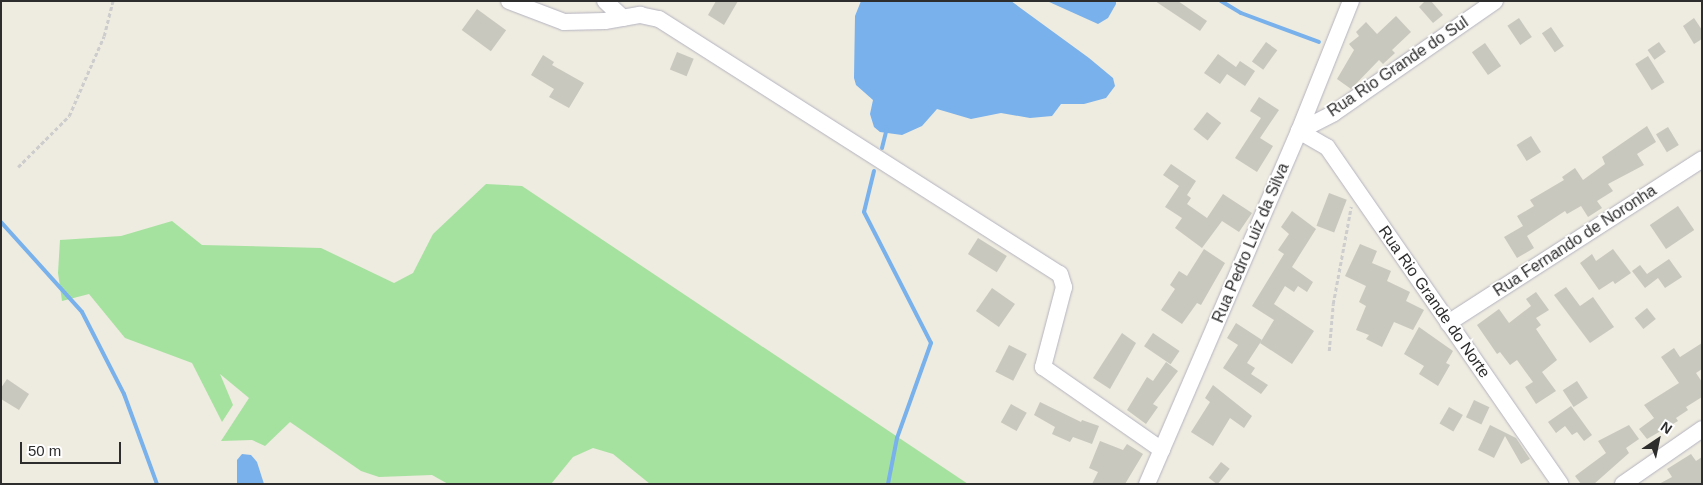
<!DOCTYPE html>
<html>
<head>
<meta charset="utf-8">
<style>
	body { margin:0 }
	#map { position:relative; width:1703px; height:485px; overflow:hidden; background:#eeebe0; font-family:Helvetica,sans-serif }
	div>[style] { position:absolute }
	[style*='--x'] { left:calc(var(--x)*1px); top:calc(var(--y)*1px); width:calc(var(--w)*1px); rotate:calc(var(--a)*1deg) }
	.green>* { inset:0; background:#a6e29f }
	.water>* { inset:0; background:#78b1eb }
	.stream>* { height:4px; margin:-2px; padding:0 2px; transform-origin:2px; border-radius:2px; background:#78b1eb }
	.building>* { inset:0; background:#c9c8bf; transform-origin:0 0 }
	.path>* { height:2.5px; margin-top:-1.25px; transform-origin:0; background:repeating-linear-gradient(90deg,#cdcdcd 0 4px,transparent 0 6.5px) }
	.roads { filter:drop-shadow(0 0 1px #b4b3bf) drop-shadow(0 0 1px #b4b3bf) }
	.minor>* { height:16px; margin:-8px; padding:0 8px; transform-origin:8px; border-radius:8px; background:#fff }
	span { translate:-50% -50%; white-space:nowrap; text-align:center; line-height:1.15; -webkit-text-stroke:4px #fff; paint-order:stroke }
	.street-label { font-size:16px; color:#2d2d2d }
	.frame { position:absolute; inset:0; border:2px solid #2d2d2d; pointer-events:none }
	.north { position:absolute; left:1633px; top:415px; width:50px; height:50px; -webkit-text-stroke:4px #fff; paint-order:stroke; rotate:34deg; font-size:14px; font-weight:700; line-height:20px; text-align:center; color:#2d2d2d }
	.north::after { content:''; display:block; margin:auto; width:18px; height:22px; background:#2d2d2d; clip-path:polygon(50% 0,100% 100%,50% 72%,0 100%) }
	.scale { position:absolute; left:20px; top:442px; width:101px; height:22px; box-sizing:border-box; border:2px solid #2d2d2d; border-top:0; padding-left:6px; font-size:15px; line-height:18px; white-space:nowrap; color:#2d2d2d; -webkit-text-stroke:4px #fff; paint-order:stroke }
</style>
</head>
<body>
<div id="map">
	<div class="green">
		<i style="clip-path:polygon(486px 184px,522px 186px,968px 484px,650px 484px,613px 454px,593px 448px,573px 457px,551px 484px,448px 484px,432px 475px,379px 477px,361px 471px,290px 422px,265px 446px,252px 440px,221px 441px,249px 398px,220px 374px,233px 405px,222px 422px,192px 363px,125px 338px,89px 294px,62px 301px,58px 273px,60px 240px,121px 236px,172px 221px,202px 245px,321px 248px,394px 283px,413px 273px,433px 234px)"></i>
	</div>
	<div class="water">
		<i style="clip-path:polygon(861px 1px,1011px 1px,1089px 58px,1113px 78px,1115px 86px,1106px 98px,1084px 104px,1061px 104px,1052px 116px,1030px 118px,1001px 113px,971px 119px,937px 109px,922px 126px,902px 135px,880px 132px,874px 127px,870px 114px,873px 100px,856px 85px,854px 78px,855px 16px)"></i>
		<i style="clip-path:polygon(1047px 1px,1116px 1px,1116px 4px,1108px 18px,1098px 24px)"></i>
		<i style="clip-path:polygon(242px 454px,251px 455px,257px 462px,264px 484px,237px 484px,237px 460px)"></i>
	</div>
	<div class="stream">
		<i style="--x:1221;--y:1;--w:23;--a:31"></i>
		<i style="--x:1241;--y:13;--w:83;--a:20.4"></i>
		<i style="--x:882;--y:148;--w:21;--a:-76"></i>
		<i style="--x:874;--y:171;--w:42;--a:103.7"></i>
		<i style="--x:864;--y:212;--w:147;--a:62.9"></i>
		<i style="--x:931;--y:343;--w:101;--a:109.7"></i>
		<i style="--x:897;--y:438;--w:47;--a:101.1"></i>
		<i style="--x:1;--y:222;--w:121;--a:48"></i>
		<i style="--x:82;--y:312;--w:92;--a:62.9"></i>
		<i style="--x:124;--y:394;--w:96;--a:69.9"></i>
	</div>
	<div class="building">
		<i style="clip-path:polygon(716px 1px,738px 1px,724px 25px,708px 15px)"></i>
		<i style="clip-path:polygon(1155px 1px,1178px 1px,1207px 21px,1200px 31px)"></i>
		<i style="clip-path:polygon(1425px 1px,1431px 1px,1443px 15px,1433px 23px,1419px 7px)"></i>
		<i style="left:477px;top:9px;width:36px;height:26px;rotate:36deg"></i>
		<i style="clip-path:polygon(1396px 16px,1411px 32px,1392px 50px,1395px 53px,1383px 64px,1379px 60px,1351px 89px,1337px 79px,1354px 50px,1349px 44px,1359px 36px,1356px 32px,1366px 22px,1377px 34px)"></i>
		<i style="left:1519px;top:18px;width:23px;height:14px;rotate:56deg"></i>
		<i style="clip-path:polygon(1694px 18px,1702px 30px,1702px 39px,1694px 44px,1683px 26px)"></i>
		<i style="left:1551px;top:27px;width:23px;height:11px;rotate:56deg"></i>
		<i style="left:1266px;top:42px;width:14px;height:24px;rotate:36deg"></i>
		<i style="left:1659px;top:42px;width:12px;height:14px;rotate:55deg"></i>
		<i style="left:1485px;top:43px;width:28px;height:16px;rotate:55deg"></i>
		<i style="left:677px;top:52px;width:18px;height:19px;rotate:22deg"></i>
		<i style="clip-path:polygon(1218px 54px,1236px 67px,1240px 61px,1255px 71px,1245px 86px,1227px 74px,1220px 84px,1204px 73px)"></i>
		<i style="clip-path:polygon(543px 55px,554px 62px,552px 65px,584px 83px,569px 108px,549px 97px,554px 89px,531px 75px)"></i>
		<i style="left:1648px;top:56px;width:31px;height:15px;rotate:58deg"></i>
		<i style="clip-path:polygon(1259px 97px,1279px 110px,1260px 138px,1273px 146px,1257px 172px,1235px 158px,1261px 118px,1250px 111px)"></i>
		<i style="left:1207px;top:112px;width:18px;height:22px;rotate:38deg"></i>
		<i style="clip-path:polygon(1647px 126px,1656px 142px,1637px 154px,1644px 165px,1608px 184px,1613px 191px,1597px 201px,1602px 208px,1588px 217px,1581px 206px,1567px 214px,1565px 211px,1527px 236px,1534px 248px,1517px 258px,1504px 237px,1523px 226px,1517px 216px,1534px 206px,1530px 200px,1564px 180px,1562px 177px,1575px 168px,1583px 180px,1605px 164px,1602px 157px)"></i>
		<i style="left:1668px;top:127px;width:21px;height:14px;rotate:59deg"></i>
		<i style="left:1531px;top:136px;width:19px;height:17px;rotate:58deg"></i>
		<i style="clip-path:polygon(1171px 164px,1196px 181px,1187px 195px,1191px 198px,1187px 204px,1207px 218px,1223px 194px,1252px 213px,1239px 232px,1222px 221px,1202px 248px,1175px 228px,1182px 218px,1165px 207px,1179px 186px,1163px 175px)"></i>
		<i style="left:1329px;top:193px;width:19px;height:35px;rotate:21deg"></i>
		<i style="left:1678px;top:206px;width:29px;height:34px;rotate:56deg"></i>
		<i style="clip-path:polygon(1292px 211px,1316px 229px,1292px 267px,1313px 282px,1307px 292px,1298px 286px,1294px 292px,1285px 286px,1274px 304px,1314px 331px,1292px 364px,1260px 343px,1274px 320px,1252px 306px,1284px 254px,1278px 250px,1289px 234px,1281px 227px)"></i>
		<i style="left:978px;top:238px;width:34px;height:19px;rotate:32deg"></i>
		<i style="clip-path:polygon(1360px 244px,1377px 251px,1372px 263px,1391px 271px,1387px 281px,1410px 292px,1406px 301px,1424px 310px,1413px 330px,1394px 322px,1382px 347px,1366px 339px,1369px 335px,1356px 330px,1366px 306px,1359px 302px,1366px 286px,1345px 276px)"></i>
		<i style="clip-path:polygon(1204px 249px,1225px 263px,1201px 305px,1197px 303px,1182px 324px,1161px 310px,1175px 289px,1170px 285px,1179px 271px,1187px 276px)"></i>
		<i style="clip-path:polygon(1613px 249px,1631px 273px,1615px 284px,1613px 281px,1599px 290px,1580px 263px,1592px 254px,1596px 261px)"></i>
		<i style="clip-path:polygon(1669px 259px,1682px 277px,1665px 288px,1658px 278px,1645px 288px,1632px 271px,1640px 265px,1647px 274px)"></i>
		<i style="clip-path:polygon(1566px 287px,1580px 306px,1593px 297px,1614px 327px,1590px 343px,1554px 295px)"></i>
		<i style="left:992px;top:288px;width:28px;height:28px;rotate:35deg"></i>
		<i style="clip-path:polygon(1536px 292px,1549px 310px,1536px 318px,1541px 325px,1536px 329px,1557px 360px,1542px 372px,1556px 391px,1536px 404px,1525px 387px,1533px 382px,1517px 360px,1510px 365px,1500px 352px,1497px 354px,1477px 325px,1499px 309px,1509px 323px,1531px 306px,1526px 299px)"></i>
		<i style="left:1647px;top:308px;width:14px;height:16px;rotate:51deg"></i>
		<i style="clip-path:polygon(1236px 323px,1262px 340px,1247px 363px,1255px 368px,1251px 374px,1268px 385px,1261px 394px,1223px 368px,1238px 345px,1227px 338px)"></i>
		<i style="clip-path:polygon(1419px 327px,1453px 351px,1446px 363px,1450px 365px,1438px 386px,1419px 374px,1424px 366px,1404px 354px)"></i>
		<i style="clip-path:polygon(1122px 333px,1136px 343px,1110px 389px,1093px 378px)"></i>
		<i style="left:1153px;top:333px;width:32px;height:16px;rotate:34deg"></i>
		<i style="clip-path:polygon(1702px 343px,1702px 369px,1696px 373px,1702px 382px,1702px 397px,1686px 407px,1688px 410px,1676px 418px,1678px 421px,1647px 439px,1639px 429px,1654px 418px,1644px 405px,1679px 383px,1661px 357px,1674px 348px,1680px 357px)"></i>
		<i style="left:1009px;top:345px;width:20px;height:30px;rotate:27deg"></i>
		<i style="clip-path:polygon(1166px 362px,1178px 371px,1153px 404px,1158px 407px,1146px 424px,1127px 410px,1147px 377px,1153px 381px)"></i>
		<i style="clip-path:polygon(7px 379px,29px 394px,19px 410px,1px 399px,1px 388px)"></i>
		<i style="left:1577px;top:381px;width:20px;height:17px;rotate:57deg"></i>
		<i style="clip-path:polygon(1213px 385px,1252px 416px,1244px 428px,1230px 418px,1213px 446px,1191px 432px,1210px 402px,1205px 398px)"></i>
		<i style="left:1474px;top:400px;width:17px;height:19px;rotate:25deg"></i>
		<i style="clip-path:polygon(1040px 402px,1081px 422px,1082px 420px,1099px 426px,1092px 444px,1073px 437px,1070px 442px,1052px 434px,1055px 427px,1034px 415px)"></i>
		<i style="left:1011px;top:404px;width:18px;height:21px;rotate:29deg"></i>
		<i style="clip-path:polygon(1571px 406px,1592px 435px,1584px 441px,1577px 432px,1572px 435px,1565px 426px,1556px 433px,1548px 422px)"></i>
		<i style="left:1449px;top:407px;width:16px;height:19px;rotate:30deg"></i>
		<i style="clip-path:polygon(1490px 425px,1516px 438px,1530px 459px,1521px 464px,1505px 436px,1494px 458px,1478px 450px)"></i>
		<i style="clip-path:polygon(1629px 425px,1639px 439px,1626px 448px,1629px 453px,1594px 484px,1581px 484px,1575px 476px,1606px 453px,1598px 441px)"></i>
		<i style="clip-path:polygon(1100px 441px,1123px 450px,1127px 444px,1143px 454px,1125px 484px,1092px 484px,1098px 472px,1089px 468px)"></i>
		<i style="clip-path:polygon(1691px 454px,1696px 461px,1702px 457px,1702px 484px,1659px 484px,1672px 477px,1667px 469px)"></i>
		<i style="left:1221px;top:462px;width:11px;height:20px;rotate:38deg"></i>
	</div>
	<div class="path">
		<i style="--x:18;--y:167;--w:72;--a:-45"></i>
		<i style="--x:69;--y:116;--w:87;--a:-66.4"></i>
		<i style="--x:104;--y:36;--w:36;--a:-76"></i>
		<i style="--x:1329;--y:351;--w:47;--a:-85.1"></i>
		<i style="--x:1333;--y:304;--w:99;--a:-79.5"></i>
	</div>
	<div class="roads">
		<div class="minor">
			<i style="--x:509;--y:1;--w:59;--a:20.9"></i>
			<i style="--x:564;--y:22;--w:41;--a:-1.4"></i>
			<i style="--x:605;--y:21;--w:36;--a:-10"></i>
			<i style="--x:640;--y:15;--w:19;--a:12"></i>
			<i style="--x:659;--y:19;--w:475;--a:32.5"></i>
			<i style="--x:1060;--y:274;--w:14;--a:73"></i>
			<i style="--x:1064;--y:287;--w:83;--a:104.7"></i>
			<i style="--x:1043;--y:367;--w:145;--a:34.9"></i>
			<i style="--x:605;--y:1;--w:25;--a:43"></i>
			<i style="--x:1299;--y:131;--w:32;--a:30"></i>
			<i style="--x:1327;--y:147;--w:410;--a:55.3"></i>
			<i style="--x:1299;--y:131;--w:39;--a:-27"></i>
			<i style="--x:1334;--y:113;--w:196;--a:-34.8"></i>
			<i style="--x:1448;--y:323;--w:302;--a:-32.8"></i>
			<i style="--x:1147;--y:484;--w:384;--a:-66.7"></i>
			<i style="--x:1299;--y:131;--w:140;--a:-68.2"></i>
			<i style="--x:1623;--y:484;--w:96;--a:-34.8"></i>
		</div>
	</div>
	<div class="street-label">
		<span style="left:1398px;top:67px;rotate:-34deg">Rua Rio Grande do Sul</span>
		<span style="left:1575px;top:241px;rotate:-33deg">Rua Fernando de Noronha</span>
		<span style="left:1251px;top:243px;rotate:-67deg">Rua Pedro Luiz da Silva</span>
		<span style="left:1434px;top:302px;rotate:55deg">Rua Rio Grande do Norte</span>
	</div>
	<div class="frame"></div>
	<div class="north">N</div>
	<div class="scale">50 m</div>
</div>
</body>
</html>
